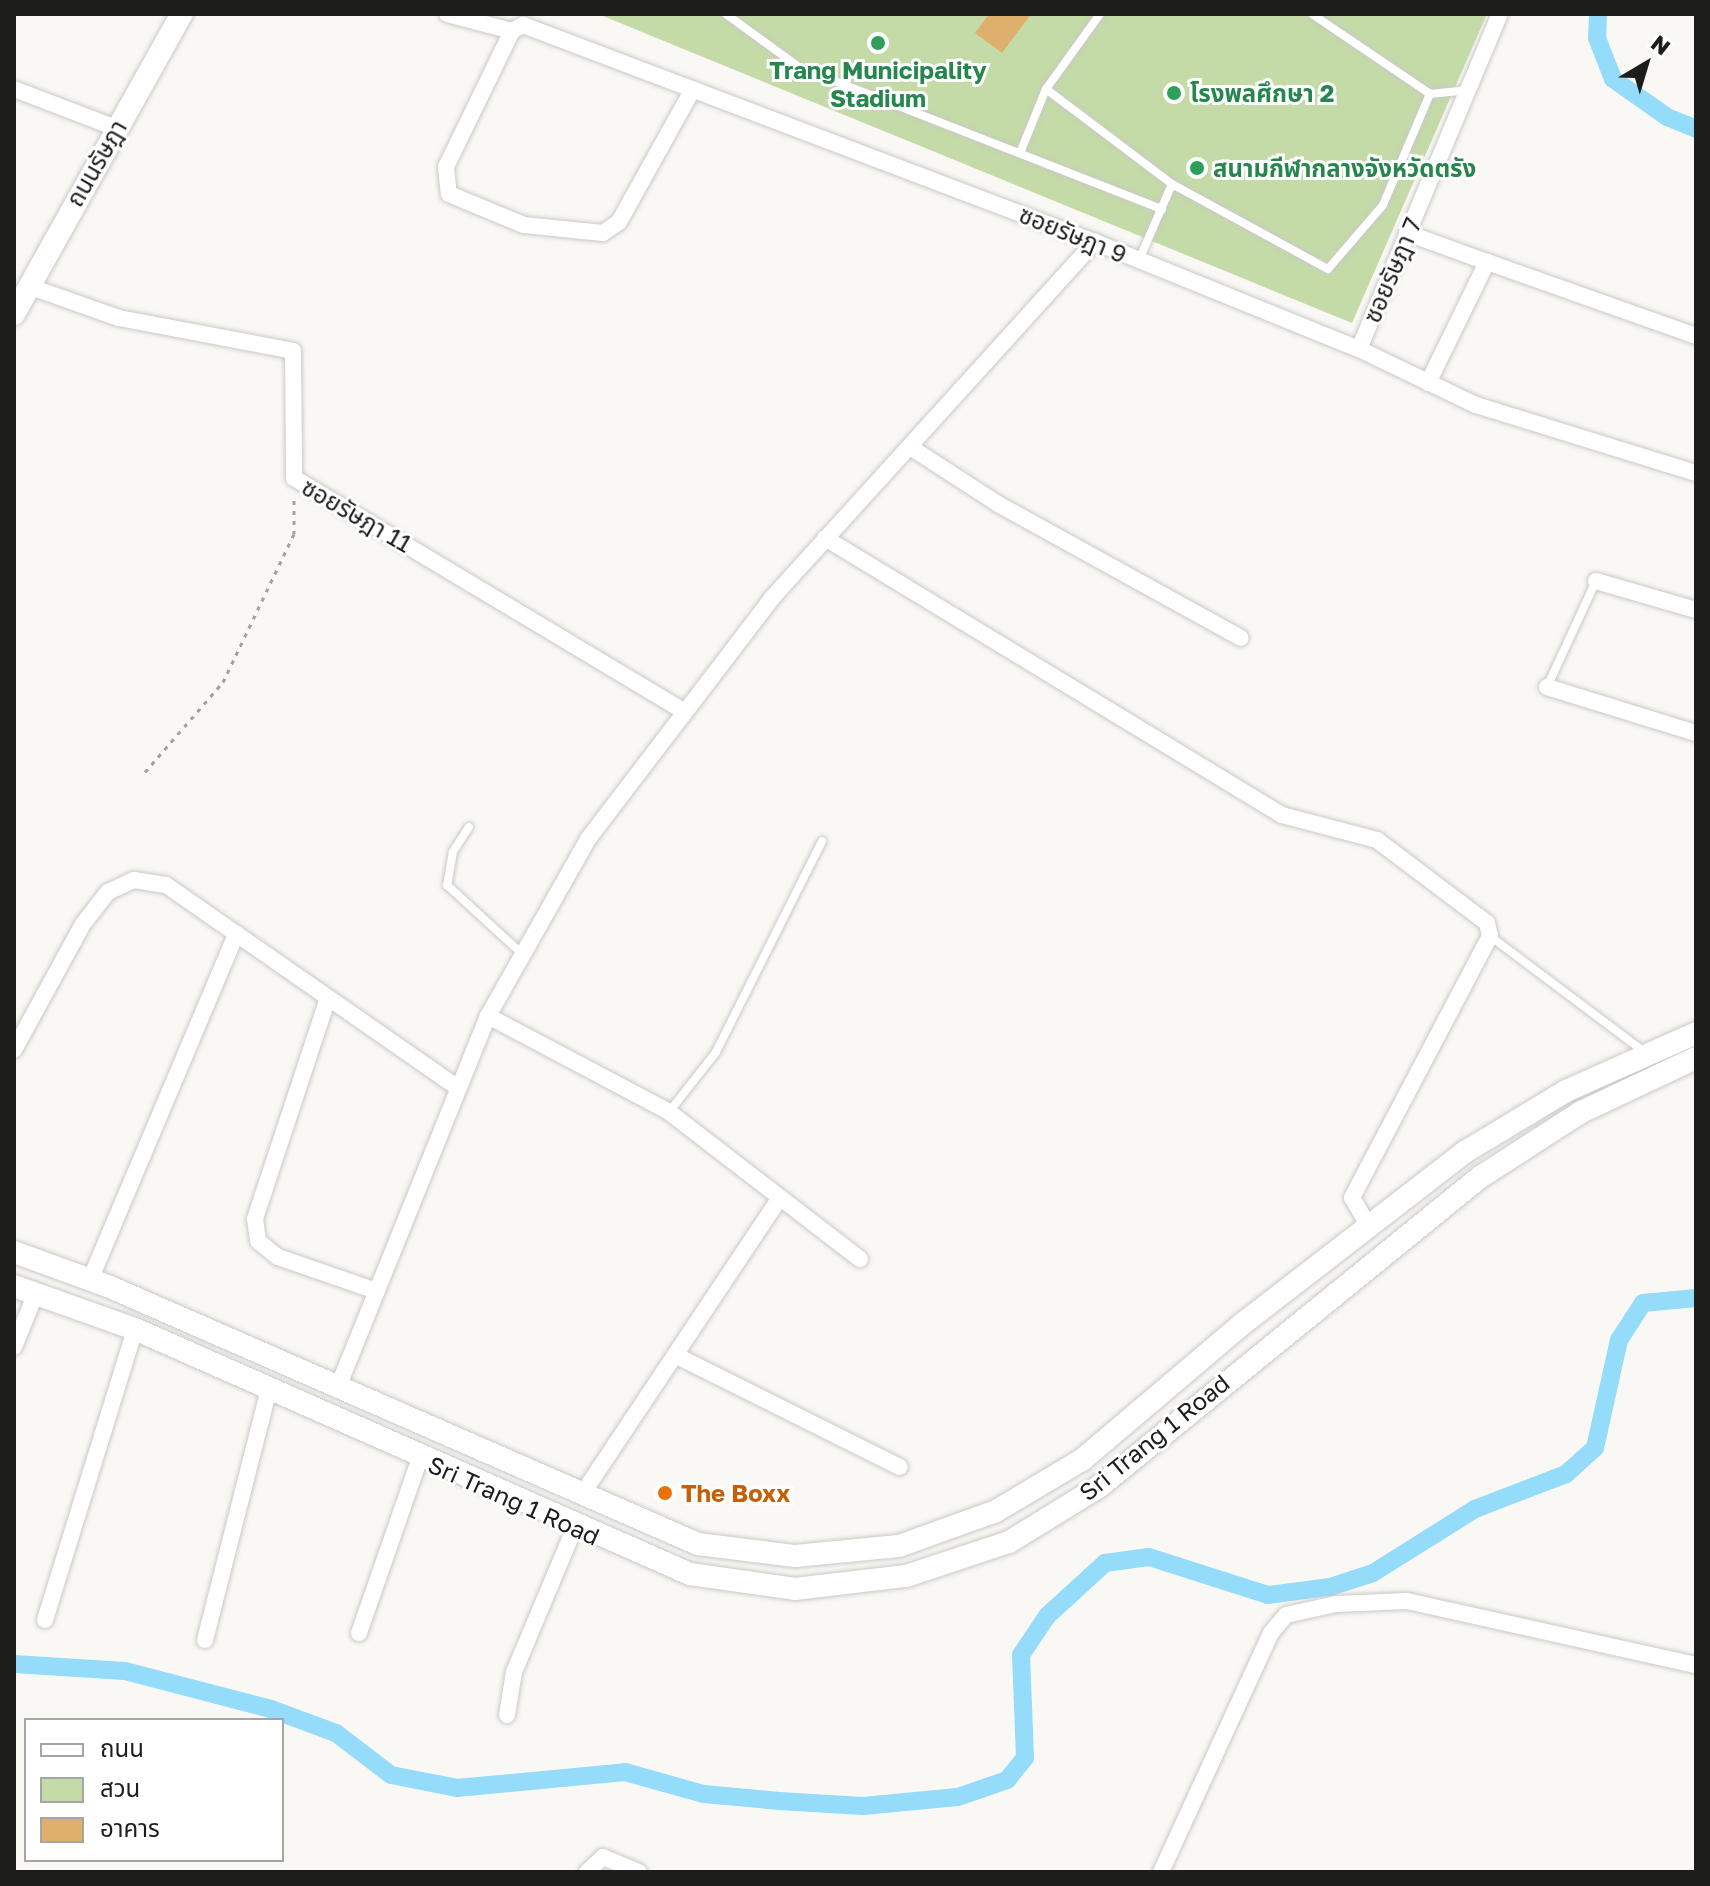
<!DOCTYPE html>
<html>
<head>
<meta charset="utf-8">
<style>
	body { margin:0 }
	#map { position:relative; width:1710px; height:1886px; overflow:hidden; background:#faf8f5; font-family:"Golos Text","Noto Sans Thai",sans-serif }
	div>[style] { position:absolute }
	[style*='--x'] { left:calc(var(--x)*1px); top:calc(var(--y)*1px); width:calc(var(--w)*1px); rotate:calc(var(--a)*1deg) }
	.green>* { inset:0; background:#c4dba7 }
	.canal>* { height:18px; margin:-9px; padding:0 9px; transform-origin:9px; border-radius:9px; background:#95dbfa }
	.building>* { inset:0; background:#dfb06b }
	.path>* { height:3px; margin-top:-1.5px; transform-origin:0; background:repeating-linear-gradient(90deg,#a2a09e 0 4px,transparent 0 10px) }
	.roads { filter:drop-shadow(0 0 2px #cac9c6) drop-shadow(0 0 2px #cac9c6) }
	.lane>* { height:8px; margin:-4px; padding:0 4px; transform-origin:4px; border-radius:4px; background:#fff }
	.street>* { height:16px; margin:-8px; padding:0 8px; transform-origin:8px; border-radius:8px; background:#fff }
	.secondary>* { height:22px; margin:-11px; padding:0 11px; transform-origin:11px; border-radius:11px; background:#fff }
	.dots>* { width:22px; height:22px; translate:-50% -50%; box-sizing:border-box; border:4px solid #fff; border-radius:50% }
	span { translate:-50% -50%; white-space:nowrap; text-align:center; line-height:1.15; -webkit-text-stroke:6px #fff; paint-order:stroke }
	.leisure-label { font-size:24px; color:#27864d; font-weight:700 }
	.left { translate:0 -50%; text-align:left }
	.street-label { font-size:24px; color:#1d1d1c }
	.food-label { font-size:24px; color:#c56008; font-weight:700 }
	.frame { position:absolute; inset:0; border:16px solid #1d1d1c; pointer-events:none }
	.legend { position:absolute; left:24px; top:1718px; width:260px; height:144px; box-sizing:border-box; background:#fff; border:2px solid #a5a5a4; margin:0; padding:10px 14px; list-style:none; font-size:24px; color:#1d1d1c }
	.legend li { display:flex; align-items:center; gap:16px; height:40px }
	.legend b { width:40px; border:2px solid #a5a5a4 }
	.north { position:absolute; left:1606px; top:24px; width:80px; height:80px; -webkit-text-stroke:6px #fff; paint-order:stroke; rotate:38deg; font-size:22px; font-weight:700; line-height:32px; text-align:center; color:#1d1d1c }
	.north::after { content:''; display:block; margin:auto; width:28px; height:36px; background:#1d1d1c; clip-path:polygon(50% 0,100% 100%,50% 72%,0 100%) }
</style>
</head>
<body>
<div id="map">
	<div class="green">
		<i style="clip-path:polygon(598px 14px,1487px 14px,1352px 323px)"></i>
	</div>
	<div class="canal">
		<i style="--x:1598;--y:14;--w:24;--a:92"></i>
		<i style="--x:1597;--y:38;--w:44;--a:68.7"></i>
		<i style="--x:1613;--y:79;--w:66;--a:35.1"></i>
		<i style="--x:1667;--y:117;--w:31;--a:22"></i>
		<i style="--x:14;--y:1664;--w:111;--a:3.6"></i>
		<i style="--x:125;--y:1671;--w:151;--a:14.6"></i>
		<i style="--x:271;--y:1709;--w:69;--a:20.3"></i>
		<i style="--x:336;--y:1733;--w:69;--a:37.4"></i>
		<i style="--x:391;--y:1775;--w:67;--a:11.1"></i>
		<i style="--x:457;--y:1788;--w:169;--a:-5.4"></i>
		<i style="--x:625;--y:1772;--w:82;--a:15.6"></i>
		<i style="--x:704;--y:1794;--w:75;--a:5.3"></i>
		<i style="--x:779;--y:1801;--w:84;--a:3.4"></i>
		<i style="--x:863;--y:1806;--w:95;--a:-5.4"></i>
		<i style="--x:958;--y:1797;--w:52;--a:-19.1"></i>
		<i style="--x:1007;--y:1780;--w:28;--a:-51"></i>
		<i style="--x:1025;--y:1758;--w:103;--a:-92.2"></i>
		<i style="--x:1021;--y:1655;--w:47;--a:-56.3"></i>
		<i style="--x:1047;--y:1616;--w:79;--a:-42.4"></i>
		<i style="--x:1105;--y:1563;--w:44;--a:-7.8"></i>
		<i style="--x:1149;--y:1557;--w:125;--a:17.7"></i>
		<i style="--x:1268;--y:1595;--w:63;--a:-7.4"></i>
		<i style="--x:1330;--y:1587;--w:45;--a:-18"></i>
		<i style="--x:1373;--y:1573;--w:120;--a:-32.1"></i>
		<i style="--x:1475;--y:1509;--w:97;--a:-21"></i>
		<i style="--x:1566;--y:1474;--w:39;--a:-42"></i>
		<i style="--x:1595;--y:1448;--w:111;--a:-77.5"></i>
		<i style="--x:1619;--y:1340;--w:44;--a:-57"></i>
		<i style="--x:1643;--y:1303;--w:53;--a:-5.4"></i>
	</div>
	<div class="building">
		<i style="clip-path:polygon(989px 14px,1031px 14px,1002px 53px,975px 33px)"></i>
	</div>
	<div class="path">
		<i style="--x:145;--y:772;--w:119;--a:-49.1"></i>
		<i style="--x:223;--y:682;--w:164;--a:-64.4"></i>
		<i style="--x:294;--y:534;--w:37;--a:-90"></i>
	</div>
	<div class="roads">
		<div class="lane">
			<i style="--x:726;--y:14;--w:90;--a:36"></i>
			<i style="--x:799;--y:67;--w:390;--a:21.4"></i>
			<i style="--x:1312;--y:14;--w:143;--a:34.1"></i>
			<i style="--x:1430;--y:94;--w:39;--a:-6"></i>
			<i style="--x:1046;--y:89;--w:158;--a:37"></i>
			<i style="--x:1172;--y:184;--w:178;--a:28.6"></i>
			<i style="--x:1328;--y:269;--w:84;--a:-49.3"></i>
			<i style="--x:1383;--y:205;--w:121;--a:-67.1"></i>
			<i style="--x:1020;--y:153;--w:69;--a:-67.9"></i>
			<i style="--x:1046;--y:89;--w:92;--a:-54.2"></i>
			<i style="--x:1139;--y:260;--w:83;--a:-66.5"></i>
			<i style="--x:1547;--y:687;--w:117;--a:-65.2"></i>
			<i style="--x:469;--y:827;--w:30;--a:123"></i>
			<i style="--x:453;--y:852;--w:34;--a:100"></i>
			<i style="--x:447;--y:885;--w:99;--a:42.5"></i>
			<i style="--x:1490;--y:936;--w:195;--a:36.9"></i>
			<i style="--x:669;--y:1112;--w:76;--a:-51.9"></i>
			<i style="--x:716;--y:1052;--w:236;--a:-63.3"></i>
		</div>
		<div class="street">
			<i style="--x:447;--y:14;--w:67;--a:14.7"></i>
			<i style="--x:512;--y:31;--w:13;--a:-29"></i>
			<i style="--x:523;--y:25;--w:612;--a:20.78"></i>
			<i style="--x:1095;--y:242;--w:285;--a:22.1"></i>
			<i style="--x:1359;--y:349;--w:130;--a:25.6"></i>
			<i style="--x:1476;--y:405;--w:230;--a:17.2"></i>
			<i style="--x:512;--y:31;--w:151;--a:115.9"></i>
			<i style="--x:446;--y:167;--w:27;--a:84"></i>
			<i style="--x:449;--y:194;--w:81;--a:22.5"></i>
			<i style="--x:524;--y:225;--w:79;--a:5.8"></i>
			<i style="--x:603;--y:233;--w:19;--a:-35"></i>
			<i style="--x:619;--y:222;--w:152;--a:-60.9"></i>
			<i style="--x:14;--y:89;--w:109;--a:20.9"></i>
			<i style="--x:1407;--y:233;--w:85;--a:19.9"></i>
			<i style="--x:28;--y:286;--w:96;--a:19.4"></i>
			<i style="--x:119;--y:318;--w:177;--a:10.7"></i>
			<i style="--x:293;--y:351;--w:127;--a:89.5"></i>
			<i style="--x:294;--y:478;--w:451;--a:30.9"></i>
			<i style="--x:1359;--y:349;--w:363;--a:-67.2"></i>
			<i style="--x:1428;--y:383;--w:135;--a:-64"></i>
			<i style="--x:1487;--y:262;--w:222;--a:19.5"></i>
			<i style="--x:910;--y:447;--w:105;--a:32.9"></i>
			<i style="--x:998;--y:504;--w:277;--a:28.9"></i>
			<i style="--x:825;--y:538;--w:534;--a:31.22"></i>
			<i style="--x:1282;--y:815;--w:98;--a:14.7"></i>
			<i style="--x:1377;--y:840;--w:138;--a:37"></i>
			<i style="--x:1487;--y:923;--w:13;--a:77"></i>
			<i style="--x:1490;--y:936;--w:296;--a:117.8"></i>
			<i style="--x:1352;--y:1198;--w:33;--a:59"></i>
			<i style="--x:1596;--y:581;--w:104;--a:16.2"></i>
			<i style="--x:1547;--y:687;--w:156;--a:17.2"></i>
			<i style="--x:328;--y:998;--w:233;--a:108.3"></i>
			<i style="--x:255;--y:1219;--w:22;--a:82"></i>
			<i style="--x:258;--y:1241;--w:26;--a:39"></i>
			<i style="--x:278;--y:1257;--w:104;--a:19.1"></i>
			<i style="--x:488;--y:1016;--w:205;--a:27.9"></i>
			<i style="--x:669;--y:1112;--w:241;--a:37.6"></i>
			<i style="--x:14;--y:1050;--w:144;--a:-61.3"></i>
			<i style="--x:83;--y:924;--w:41;--a:-52"></i>
			<i style="--x:108;--y:892;--w:29;--a:-25"></i>
			<i style="--x:134;--y:880;--w:32;--a:9"></i>
			<i style="--x:166;--y:885;--w:356;--a:34.8"></i>
			<i style="--x:90;--y:1280;--w:376;--a:-67.1"></i>
			<i style="--x:14;--y:1347;--w:58;--a:-67.8"></i>
			<i style="--x:675;--y:1355;--w:251;--a:26.5"></i>
			<i style="--x:338;--y:1387;--w:400;--a:-68"></i>
			<i style="--x:488;--y:1016;--w:203;--a:-60.5"></i>
			<i style="--x:588;--y:839;--w:303;--a:-52.6"></i>
			<i style="--x:772;--y:598;--w:481;--a:-47.8"></i>
			<i style="--x:581;--y:1496;--w:357;--a:-56.3"></i>
			<i style="--x:45;--y:1620;--w:305;--a:-72.8"></i>
			<i style="--x:359;--y:1633;--w:185;--a:-70.8"></i>
			<i style="--x:205;--y:1640;--w:259;--a:-75.7"></i>
			<i style="--x:507;--y:1715;--w:44;--a:-80.8"></i>
			<i style="--x:514;--y:1672;--w:157;--a:-67.2"></i>
			<i style="--x:587;--y:1872;--w:22;--a:-43"></i>
			<i style="--x:603;--y:1857;--w:39;--a:23"></i>
			<i style="--x:1161;--y:1872;--w:263;--a:-65.3"></i>
			<i style="--x:1271;--y:1633;--w:23;--a:-50"></i>
			<i style="--x:1286;--y:1615;--w:51;--a:-12.4"></i>
			<i style="--x:1336;--y:1604;--w:71;--a:-2.4"></i>
			<i style="--x:1407;--y:1601;--w:296;--a:12.5"></i>
		</div>
		<div class="secondary">
			<i style="--x:14;--y:314;--w:344;--a:-60.8"></i>
			<i style="--x:14;--y:1252;--w:102;--a:20"></i>
			<i style="--x:110;--y:1287;--w:642;--a:23.61"></i>
			<i style="--x:698;--y:1544;--w:98;--a:7.1"></i>
			<i style="--x:795;--y:1556;--w:104;--a:-5.5"></i>
			<i style="--x:899;--y:1546;--w:103;--a:-19.8"></i>
			<i style="--x:996;--y:1511;--w:100;--a:-30.7"></i>
			<i style="--x:1082;--y:1460;--w:209;--a:-40.3"></i>
			<i style="--x:1241;--y:1325;--w:283;--a:-37.7"></i>
			<i style="--x:1465;--y:1152;--w:118;--a:-31.1"></i>
			<i style="--x:1566;--y:1091;--w:142;--a:-24"></i>
			<i style="--x:14;--y:1286;--w:128;--a:19.6"></i>
			<i style="--x:135;--y:1329;--w:607;--a:23.82"></i>
			<i style="--x:690;--y:1574;--w:106;--a:8.1"></i>
			<i style="--x:795;--y:1589;--w:112;--a:-6.7"></i>
			<i style="--x:906;--y:1576;--w:108;--a:-18.3"></i>
			<i style="--x:1009;--y:1542;--w:107;--a:-31.6"></i>
			<i style="--x:1100;--y:1486;--w:492;--a:-39.1"></i>
			<i style="--x:1482;--y:1176;--w:118;--a:-32.9"></i>
			<i style="--x:1581;--y:1112;--w:127;--a:-25.2"></i>
		</div>
	</div>
	<div class="dots">
		<i style="left:878px;top:43px;background:#2e9e5b"></i>
		<i style="left:1174px;top:93px;background:#2e9e5b"></i>
		<i style="left:1197px;top:168px;background:#2e9e5b"></i>
		<i style="left:665px;top:1493px;background:#e8710a"></i>
	</div>
	<div class="leisure-label">
		<span style="left:878px;top:84px">Trang Municipality<br>Stadium</span>
		<span class="left" style="left:1190px;top:93px">โรงพลศึกษา 2</span>
		<span class="left" style="left:1213px;top:168px">สนามกีฬากลางจังหวัดตรัง</span>
	</div>
	<div class="street-label">
		<span style="left:96px;top:163px;rotate:-60deg">ถนนรัษฎา</span>
		<span style="left:1073px;top:234px;rotate:22deg">ซอยรัษฎา 9</span>
		<span style="left:1392px;top:270px;rotate:-67deg">ซอยรัษฎา 7</span>
		<span style="left:357px;top:515px;rotate:30deg">ซอยรัษฎา 11</span>
		<span style="left:1154px;top:1437px;rotate:-39deg">Sri Trang 1 Road</span>
		<span style="left:514px;top:1500px;rotate:24deg">Sri Trang 1 Road</span>
	</div>
	<div class="food-label">
		<span class="left" style="left:681px;top:1493px">The Boxx</span>
	</div>
	<div class="frame"></div>
	<ul class="legend">
	<li><b style="height:10px;background:#fff"></b>ถนน</li>
	<li><b style="height:22px;background:#c4dba7"></b>สวน</li>
	<li><b style="height:22px;background:#dfb06b"></b>อาคาร</li>
	</ul>
	<div class="north">N</div>
</div>
</body>
</html>
